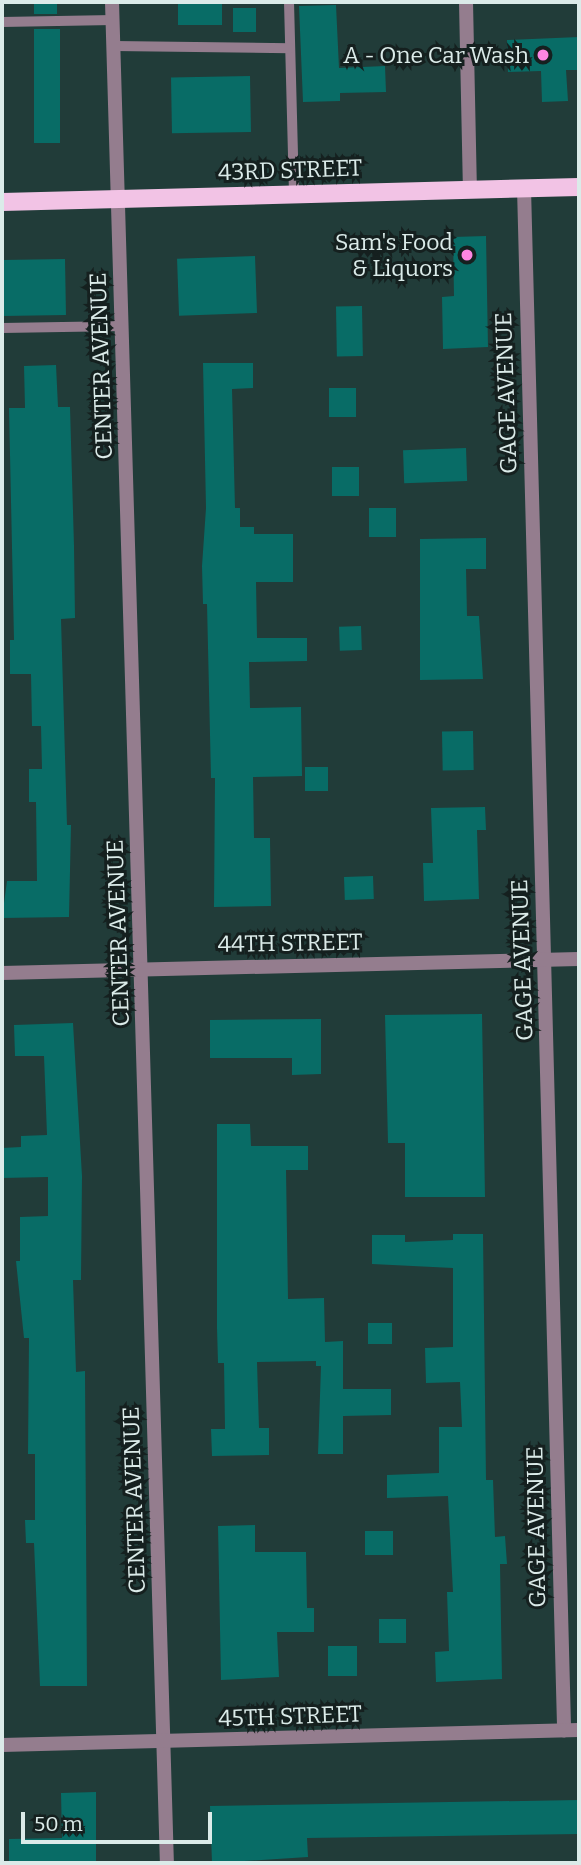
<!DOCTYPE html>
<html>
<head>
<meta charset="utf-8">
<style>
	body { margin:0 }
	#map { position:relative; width:581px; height:1865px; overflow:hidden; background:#213c39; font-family:Bitter,serif }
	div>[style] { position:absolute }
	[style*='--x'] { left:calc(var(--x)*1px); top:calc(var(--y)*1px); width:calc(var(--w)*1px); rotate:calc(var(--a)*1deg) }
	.building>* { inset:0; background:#086c66; transform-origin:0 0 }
	.lane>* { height:10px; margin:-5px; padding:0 5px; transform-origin:5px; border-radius:5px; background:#947d8e }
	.street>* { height:14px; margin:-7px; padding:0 7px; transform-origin:7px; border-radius:7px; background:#947d8e }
	.primary>* { height:18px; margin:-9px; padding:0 9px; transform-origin:9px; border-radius:9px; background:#f2c3e5 }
	.dots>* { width:19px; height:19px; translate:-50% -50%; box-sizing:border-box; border:4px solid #15201f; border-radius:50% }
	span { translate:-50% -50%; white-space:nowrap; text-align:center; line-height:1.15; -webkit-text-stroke:6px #15201f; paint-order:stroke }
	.poi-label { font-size:23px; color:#dbebe9 }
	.right { translate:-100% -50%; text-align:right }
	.street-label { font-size:23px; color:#dbebe9 }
	.frame { position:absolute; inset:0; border:4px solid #dbebe9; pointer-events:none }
	.scale { position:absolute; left:21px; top:1812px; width:191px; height:32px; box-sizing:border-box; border:4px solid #dbebe9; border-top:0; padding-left:9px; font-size:21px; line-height:24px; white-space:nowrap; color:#dbebe9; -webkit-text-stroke:5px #15201f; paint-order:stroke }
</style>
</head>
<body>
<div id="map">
	<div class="building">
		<i style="left:34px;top:2px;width:23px;height:12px"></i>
		<i style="left:178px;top:2px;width:44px;height:23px"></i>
		<i style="clip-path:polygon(336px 5px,339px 68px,385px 66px,386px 92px,340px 93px,340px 101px,303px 102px,299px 6px)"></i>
		<i style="left:233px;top:8px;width:23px;height:24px"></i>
		<i style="left:34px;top:29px;width:26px;height:114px"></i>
		<i style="clip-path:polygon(579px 37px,579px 70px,566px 70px,568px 101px,542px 102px,541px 71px,508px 72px,507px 40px)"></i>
		<i style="left:250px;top:76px;width:56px;height:79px;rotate:89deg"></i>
		<i style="clip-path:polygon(486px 236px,488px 347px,443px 349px,442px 297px,454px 296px,453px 237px)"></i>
		<i style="left:255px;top:256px;width:57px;height:78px;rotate:88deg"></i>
		<i style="left:65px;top:259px;width:56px;height:63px;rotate:89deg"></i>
		<i style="left:362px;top:306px;width:50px;height:26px;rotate:89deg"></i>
		<i style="clip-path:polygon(203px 363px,253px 363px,253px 388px,232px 389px,235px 508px,240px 508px,240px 527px,254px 527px,254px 534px,293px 534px,293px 582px,256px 582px,257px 638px,307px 638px,307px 661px,249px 662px,250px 708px,301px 707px,302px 776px,253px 777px,254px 838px,270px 838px,271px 906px,214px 907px,215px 778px,211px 778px,207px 604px,203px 604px,202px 566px,206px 508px)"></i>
		<i style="clip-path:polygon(56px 365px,58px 407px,70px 407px,74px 546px,75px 618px,61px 619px,67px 825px,71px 825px,69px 917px,2px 918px,7px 881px,37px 881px,36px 802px,29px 802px,29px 769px,42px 769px,41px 726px,32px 726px,31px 674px,10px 674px,10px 640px,14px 640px,9px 408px,25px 408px,24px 366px)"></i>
		<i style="left:329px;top:388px;width:27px;height:29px"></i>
		<i style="left:466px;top:448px;width:33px;height:63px;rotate:88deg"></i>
		<i style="left:332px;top:467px;width:27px;height:29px"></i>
		<i style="left:369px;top:508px;width:27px;height:29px"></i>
		<i style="clip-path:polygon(486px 538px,486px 569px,466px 569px,467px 616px,479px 616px,483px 679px,420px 680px,420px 539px)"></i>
		<i style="left:361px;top:626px;width:24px;height:22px;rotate:88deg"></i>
		<i style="left:473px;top:731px;width:39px;height:31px;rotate:89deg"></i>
		<i style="left:305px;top:767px;width:23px;height:24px"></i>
		<i style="clip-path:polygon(485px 807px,486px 830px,477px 830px,479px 899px,424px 901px,423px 863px,433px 863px,431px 808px)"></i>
		<i style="left:373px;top:876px;width:23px;height:29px;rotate:88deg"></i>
		<i style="clip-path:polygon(482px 1014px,485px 1197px,405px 1197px,405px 1143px,388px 1143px,385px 1015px)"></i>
		<i style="clip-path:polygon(321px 1019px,321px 1074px,292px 1075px,292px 1058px,210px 1058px,210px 1020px)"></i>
		<i style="clip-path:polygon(73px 1023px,82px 1176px,81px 1280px,73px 1280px,76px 1372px,85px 1371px,87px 1686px,40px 1686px,34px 1543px,26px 1543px,25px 1520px,35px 1520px,35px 1454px,28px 1454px,29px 1338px,24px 1338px,16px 1261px,20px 1261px,20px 1217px,48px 1216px,48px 1177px,2px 1178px,2px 1148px,21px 1147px,21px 1136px,47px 1135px,44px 1056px,15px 1056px,14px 1025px)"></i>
		<i style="clip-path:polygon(217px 1124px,250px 1124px,251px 1146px,308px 1146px,308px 1170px,286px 1170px,288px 1299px,324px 1298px,325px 1342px,343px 1341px,343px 1389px,391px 1389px,391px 1415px,343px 1416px,343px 1454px,318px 1454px,321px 1366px,316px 1366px,316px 1361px,257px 1362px,259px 1428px,269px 1428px,269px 1455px,212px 1456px,211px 1429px,225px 1429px,224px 1363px,218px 1363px,217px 1328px)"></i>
		<i style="clip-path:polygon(453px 1234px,483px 1234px,486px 1480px,493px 1480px,495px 1537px,505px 1536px,507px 1564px,500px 1564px,502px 1679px,436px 1682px,435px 1652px,449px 1651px,447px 1592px,453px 1592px,448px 1496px,387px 1498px,387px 1475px,439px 1473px,439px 1427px,462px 1427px,460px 1382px,426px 1383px,425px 1348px,453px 1347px,453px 1268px,372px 1264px,372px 1235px,405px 1235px,405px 1242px,453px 1240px)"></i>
		<i style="left:392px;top:1323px;width:21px;height:24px;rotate:90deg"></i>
		<i style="clip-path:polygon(255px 1525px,255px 1552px,306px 1552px,307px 1608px,314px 1608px,314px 1632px,277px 1632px,279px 1677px,221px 1680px,218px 1526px)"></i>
		<i style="left:365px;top:1531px;width:28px;height:24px"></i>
		<i style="left:379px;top:1619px;width:27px;height:24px"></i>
		<i style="left:328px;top:1646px;width:29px;height:30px"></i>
		<i style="clip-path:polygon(96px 1792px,96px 1863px,9px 1863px,9px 1839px,62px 1838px,61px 1793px)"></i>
		<i style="clip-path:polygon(579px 1800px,579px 1834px,307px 1838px,308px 1857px,212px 1863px,210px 1806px)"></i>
	</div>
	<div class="lane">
		<i style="--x:289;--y:2;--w:192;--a:88.5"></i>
		<i style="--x:2;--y:22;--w:111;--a:-1"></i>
		<i style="--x:114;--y:46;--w:176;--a:0.7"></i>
		<i style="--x:2;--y:328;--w:121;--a:-0.9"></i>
	</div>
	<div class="street">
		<i style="--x:112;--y:2;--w:1862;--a:88.31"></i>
		<i style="--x:466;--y:2;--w:188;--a:88.8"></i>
		<i style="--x:524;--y:188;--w:1543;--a:88.51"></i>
		<i style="--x:2;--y:973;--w:577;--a:-1.39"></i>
		<i style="--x:2;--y:1745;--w:577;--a:-1.49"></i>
	</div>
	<div class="primary">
		<i style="--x:2;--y:202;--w:577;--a:-1.49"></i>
	</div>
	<div class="dots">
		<i style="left:543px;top:55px;background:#fd86e2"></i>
		<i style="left:467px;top:255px;background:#fd86e2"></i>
	</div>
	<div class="poi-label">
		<span class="right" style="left:529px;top:55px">A - One Car Wash</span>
		<span class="right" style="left:453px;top:255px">Sam's Food<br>&amp; Liquors</span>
	</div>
	<div class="street-label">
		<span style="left:290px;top:170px;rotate:-2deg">43RD STREET</span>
		<span style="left:101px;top:366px;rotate:-92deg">CENTER AVENUE</span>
		<span style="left:506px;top:393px;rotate:-92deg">GAGE AVENUE</span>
		<span style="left:118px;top:933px;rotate:-92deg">CENTER AVENUE</span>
		<span style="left:290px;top:943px;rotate:-1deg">44TH STREET</span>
		<span style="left:522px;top:960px;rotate:-92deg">GAGE AVENUE</span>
		<span style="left:134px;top:1500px;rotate:-92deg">CENTER AVENUE</span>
		<span style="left:536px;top:1527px;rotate:-91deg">GAGE AVENUE</span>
		<span style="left:290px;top:1716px;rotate:-2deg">45TH STREET</span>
	</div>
	<div class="frame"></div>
	<div class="scale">50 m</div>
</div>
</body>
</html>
